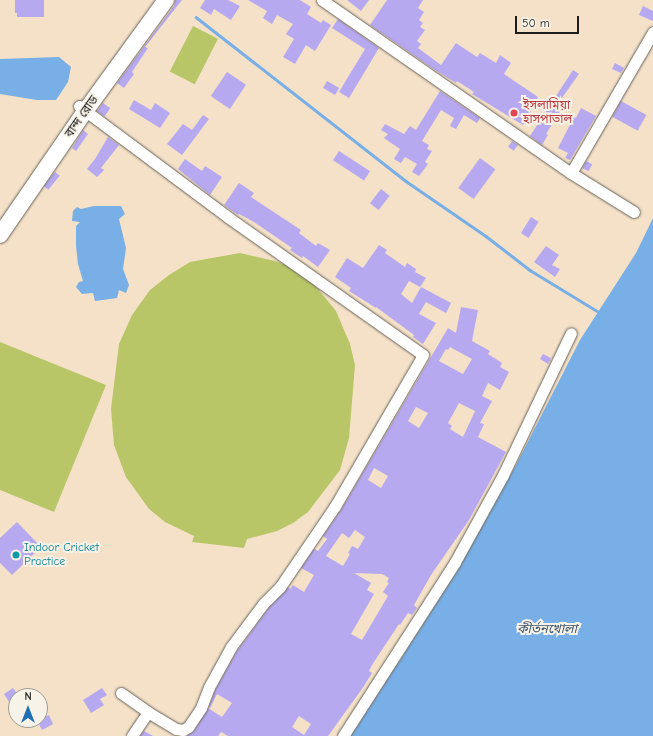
<!DOCTYPE html>
<html>
<head>
<meta charset="utf-8">
<style>
	body { margin:0 }
	#map { position:relative; width:653px; height:736px; overflow:hidden; background:#f4e1c8; font-family:"Comic Neue","Noto Sans Bengali",sans-serif }
	div>[style] { position:absolute }
	[style*='--x'] { left:calc(var(--x)*1px); top:calc(var(--y)*1px); width:calc(var(--w)*1px); rotate:calc(var(--a)*1deg) }
	.green>* { inset:0; background:#b8c668; transform-origin:0 0 }
	.water>* { inset:0; background:#78afe7 }
	.stream>* { height:2.5px; margin:-1.25px; padding:0 1.25px; transform-origin:1.25px; border-radius:1.25px; background:#78afe7 }
	.building>* { inset:0; background:#b7a9f0; transform-origin:0 0 }
	.roads { filter:drop-shadow(0 0 1px #686158) drop-shadow(0 0 1px #686158) }
	.minor>* { height:11px; margin:-5.5px; padding:0 5.5px; transform-origin:5.5px; border-radius:5.5px; background:#fff }
	.highway>* { height:16px; margin:-8px; padding:0 8px; transform-origin:8px; border-radius:8px; background:#fff }
	.dots>* { width:11px; height:11px; translate:-50% -50%; box-sizing:border-box; border:2px solid #f7f3e8; border-radius:50% }
	span { translate:-50% -50%; white-space:nowrap; text-align:center; line-height:1.15; -webkit-text-stroke:4px #f7f3e8; paint-order:stroke }
	.health-label { font-size:12px; color:#be3a42 }
	.left { translate:0 -50%; text-align:left }
	.street-label { font-size:12px; color:#1c1c1c }
	.culture-label { font-size:12px; color:#0d838f }
	.water-label { font-size:13px; color:#41576d; font-style:italic }
	.north { position:absolute; left:8px; top:688px; width:40px; height:40px; box-sizing:border-box; background:#f7f3e8; border:1px solid #9f9d96; border-radius:50%; rotate:0deg; font-size:11px; font-weight:700; line-height:16px; text-align:center; color:#1c1c1c }
	.north::after { content:''; display:block; margin:auto; width:14px; height:18px; background:#1f6fb2; clip-path:polygon(50% 0,100% 100%,50% 72%,0 100%) }
	.scale { position:absolute; left:515px; top:16px; width:64px; height:18px; box-sizing:border-box; border:2px solid #1c1c1c; border-top:0; padding-left:5px; font-size:12px; line-height:14px; white-space:nowrap; color:#1c1c1c; -webkit-text-stroke:3px #f7f3e8; paint-order:stroke }
</style>
</head>
<body>
<div id="map">
	<div class="green">
		<i style="left:193px;top:26px;width:28px;height:51px;rotate:27deg"></i>
		<i style="clip-path:polygon(240px 253px,275px 261px,299px 270px,318px 289px,336px 311px,350px 344px,355px 365px,349px 438px,340px 470px,308px 512px,293px 523px,277px 531px,247px 539px,244px 548px,192px 542px,194px 536px,165px 522px,149px 509px,126px 477px,114px 445px,111px 409px,119px 344px,132px 315px,150px 290px,169px 275px,190px 262px)"></i>
		<i style="clip-path:polygon(0 342px,106px 385px,54px 512px,0 490px)"></i>
	</div>
	<div class="water">
		<i style="clip-path:polygon(59px 57px,71px 67px,68px 82px,56px 100px,37px 100px,0 94px,0 59px)"></i>
		<i style="clip-path:polygon(94px 206px,121px 206px,125px 214px,119px 219px,126px 248px,123px 269px,129px 285px,126px 293px,119px 290px,117px 298px,95px 301px,93px 293px,82px 294px,76px 287px,79px 282px,83px 281px,78px 264px,76px 246px,76px 226px,80px 222px,72px 221px,73px 211px,77px 207px,81px 209px)"></i>
		<i style="clip-path:polygon(653px 218px,653px 736px,351px 736px,458px 570px,516px 465px,580px 340px,636px 253px)"></i>
	</div>
	<div class="stream">
		<i style="--x:196;--y:17;--w:266;--a:38"></i>
		<i style="--x:406;--y:181;--w:97;--a:34.5"></i>
		<i style="--x:486;--y:236;--w:56;--a:37.7"></i>
		<i style="--x:530;--y:270;--w:84;--a:31.4"></i>
	</div>
	<div class="building">
		<i style="clip-path:polygon(15px 0,44px 0,44px 17px,17px 17px,17px 13px,15px 13px)"></i>
		<i style="clip-path:polygon(175px 0,182px 0,145px 47px,148px 48px,132px 72px,134px 74px,124px 88px,117px 83px,174px 6px)"></i>
		<i style="clip-path:polygon(205px 0,228px 0,240px 6px,231px 20px,214px 9px,211px 15px,200px 8px)"></i>
		<i style="clip-path:polygon(248px 0,300px 0,311px 7px,307px 14px,321px 23px,323px 20px,331px 25px,315px 51px,306px 45px,295px 64px,283px 57px,294px 39px,286px 34px,293px 24px,277px 15px,272px 24px,263px 18px,267px 11px)"></i>
		<i style="clip-path:polygon(347px 0,369px 0,361px 11px)"></i>
		<i style="clip-path:polygon(387px 0,423px 0,418px 8px,424px 12px,419px 20px,423px 23px,420px 27px,425px 30px,417px 41px,421px 44px,418px 48px,441px 65px,456px 43px,477px 57px,480px 53px,496px 63px,500px 55px,511px 63px,504px 74px,538px 97px,523px 125px,472px 94px,474px 92px,457px 81px,456px 83px,435px 70px,370px 25px)"></i>
		<i style="clip-path:polygon(643px 6px,653px 11px,653px 21px,639px 15px)"></i>
		<i style="clip-path:polygon(338px 19px,379px 48px,349px 98px,339px 92px,365px 49px,332px 28px)"></i>
		<i style="clip-path:polygon(615px 63px,624px 68px,621px 73px,612px 69px)"></i>
		<i style="clip-path:polygon(573px 70px,579px 74px,559px 102px,564px 105px,546px 134px,548px 135px,542px 145px,530px 136px)"></i>
		<i style="left:227px;top:72px;width:23px;height:29px;rotate:34deg"></i>
		<i style="left:327px;top:81px;width:14px;height:8px;rotate:30deg"></i>
		<i style="clip-path:polygon(440px 91px,480px 118px,477px 123px,464px 115px,456px 129px,450px 126px,454px 118px,441px 110px,422px 141px,429px 145px,427px 149px,432px 151px,425px 162px,428px 164px,419px 176px,412px 172px,417px 164px,405px 157px,401px 163px,394px 159px,400px 149px,384px 138px,388px 134px,381px 130px,385px 124px,404px 134px,410px 126px,416px 130px)"></i>
		<i style="clip-path:polygon(134px 100px,151px 110px,155px 103px,170px 113px,160px 128px,129px 109px)"></i>
		<i style="left:621px;top:101px;width:29px;height:18px;rotate:29deg"></i>
		<i style="left:103px;top:103px;width:9px;height:10px;rotate:36deg"></i>
		<i style="clip-path:polygon(581px 108px,596px 116px,570px 160px,565px 158px,568px 153px,558px 148px,574px 117px,576px 118px)"></i>
		<i style="clip-path:polygon(203px 115px,209px 119px,182px 155px,167px 144px,183px 124px,192px 130px)"></i>
		<i style="clip-path:polygon(83px 130px,88px 134px,76px 151px,72px 148px)"></i>
		<i style="clip-path:polygon(108px 137px,119px 145px,101px 168px,104px 170px,97px 177px,87px 169px,95px 159px)"></i>
		<i style="left:512px;top:141px;width:7px;height:7px;rotate:34deg"></i>
		<i style="left:339px;top:151px;width:37px;height:11px;rotate:33deg"></i>
		<i style="left:480px;top:158px;width:19px;height:37px;rotate:36deg"></i>
		<i style="clip-path:polygon(185px 159px,202px 171px,205px 166px,222px 177px,210px 195px,178px 169px)"></i>
		<i style="left:586px;top:161px;width:7px;height:8px;rotate:27deg"></i>
		<i style="left:55px;top:172px;width:6px;height:18px;rotate:39deg"></i>
		<i style="clip-path:polygon(239px 183px,254px 193px,251px 197px,301px 230px,299px 233px,316px 246px,318px 243px,330px 250px,318px 267px,303px 256px,302px 258px,290px 250px,292px 248px,254px 222px,239px 214px,238px 215px,224px 205px)"></i>
		<i style="left:381px;top:189px;width:11px;height:18px;rotate:38deg"></i>
		<i style="left:531px;top:217px;width:9px;height:19px;rotate:32deg"></i>
		<i style="clip-path:polygon(379px 245px,387px 250px,385px 253px,405px 267px,407px 263px,416px 269px,415px 272px,426px 278px,420px 287px,409px 281px,401px 294px,412px 303px,421px 287px,451px 303px,446px 313px,426px 302px,419px 314px,436px 323px,423px 344px,413px 337px,414px 335px,376px 307px,376px 308px,349px 291px,351px 288px,335px 277px,347px 258px,363px 268px)"></i>
		<i style="clip-path:polygon(546px 246px,559px 255px,552px 265px,560px 269px,555px 277px,534px 262px)"></i>
		<i style="clip-path:polygon(evenodd,461px 307px,478px 310px,472px 341px,490px 351px,488px 354px,502px 363px,500px 367px,509px 372px,500px 390px,488px 383px,482px 396px,492px 401px,480px 423px,484px 424px,478px 437px,506px 452px,469px 520px,431px 575px,414px 605px,417px 608px,412px 615px,408px 613px,400px 625px,399px 624px,372px 665px,369px 671px,372px 673px,362px 689px,328px 736px,228px 736px,221px 732px,218px 736px,187px 736px,194px 731px,208px 708px,222px 717px,232px 703px,217px 694px,210px 708px,209px 707px,215px 690px,237px 651px,268px 609px,288px 587px,290px 589px,293px 585px,304px 592px,305px 590px,314px 575px,301px 568px,314px 549px,318px 551px,327px 539px,323px 536px,341px 510px,448px 328px,456px 333px,461px 307px,450px 347px,472px 359px,463px 374px,439px 361px,446px 349px,448px 350px,450px 347px,461px 307px,459px 403px,475px 411px,463px 437px,450px 429px,452px 426px,448px 423px,459px 403px,461px 307px,416px 407px,428px 413px,419px 428px,408px 421px,416px 407px,461px 307px,374px 468px,388px 476px,381px 488px,368px 480px,374px 468px,461px 307px,355px 530px,365px 537px,358px 549px,352px 546px,348px 553px,350px 554px,343px 566px,326px 556px,342px 533px,349px 538px,355px 530px,461px 307px,354px 573px,382px 574px,389px 578px,387px 582px,389px 583px,383px 592px,388px 596px,362px 640px,351px 634px,374px 594px,367px 590px,371px 583px,354px 573px,461px 307px,299px 716px,311px 724px,304px 735px,292px 727px,299px 716px)"></i>
		<i style="clip-path:polygon(543px 354px,551px 358px,548px 364px,540px 359px)"></i>
		<i style="clip-path:polygon(17px 522px,41px 547px,12px 575px,0 563px,0 538px)"></i>
		<i style="clip-path:polygon(13px 688px,16px 692px,16px 702px,11px 705px,4px 694px)"></i>
		<i style="clip-path:polygon(102px 688px,107px 695px,100px 699px,104px 705px,91px 713px,83px 700px)"></i>
		<i style="clip-path:polygon(49px 715px,53px 724px,42px 730px,37px 720px)"></i>
		<i style="clip-path:polygon(144px 731px,153px 736px,140px 736px)"></i>
	</div>
	<div class="roads">
		<div class="minor">
			<i style="--x:322;--y:0;--w:303;--a:34.8"></i>
			<i style="--x:571;--y:173;--w:163;--a:-59.8"></i>
			<i style="--x:79;--y:106;--w:187;--a:36.7"></i>
			<i style="--x:229;--y:218;--w:237;--a:35.2"></i>
			<i style="--x:423;--y:355;--w:175;--a:120.2"></i>
			<i style="--x:335;--y:506;--w:98;--a:124.2"></i>
			<i style="--x:280;--y:587;--w:24;--a:135"></i>
			<i style="--x:263;--y:604;--w:54;--a:126.7"></i>
			<i style="--x:231;--y:647;--w:46;--a:118.8"></i>
			<i style="--x:209;--y:687;--w:22;--a:111"></i>
			<i style="--x:201;--y:708;--w:23;--a:124"></i>
			<i style="--x:188;--y:727;--w:6;--a:149"></i>
			<i style="--x:183;--y:730;--w:7;--a:-172"></i>
			<i style="--x:176;--y:729;--w:33;--a:-149"></i>
			<i style="--x:571;--y:173;--w:74;--a:31.8"></i>
			<i style="--x:121;--y:693;--w:33;--a:35"></i>
			<i style="--x:148;--y:712;--w:29;--a:124"></i>
			<i style="--x:343;--y:736;--w:207;--a:-57.2"></i>
			<i style="--x:455;--y:562;--w:99;--a:-61.1"></i>
			<i style="--x:503;--y:475;--w:157;--a:-64.4"></i>
		</div>
		<div class="highway">
			<i style="--x:0;--y:235;--w:152;--a:-55.5"></i>
			<i style="--x:86;--y:110;--w:136;--a:-54"></i>
		</div>
	</div>
	<div class="dots">
		<i style="left:514px;top:113px;background:#e0444e"></i>
		<i style="left:16px;top:555px;background:#0f9aa8"></i>
	</div>
	<div class="health-label">
		<span class="left" style="left:523px;top:113px">ইসলামিয়া<br>হাসপাতাল</span>
	</div>
	<div class="street-label">
		<span style="left:82px;top:117px;rotate:-55deg">বান্দ রোড</span>
	</div>
	<div class="culture-label">
		<span class="left" style="left:24px;top:555px">Indoor Cricket<br>Practice</span>
	</div>
	<div class="water-label">
		<span style="left:547px;top:629px">কীর্তনখোলা</span>
	</div>
	<div class="north">N</div>
	<div class="scale">50 m</div>
</div>
</body>
</html>
